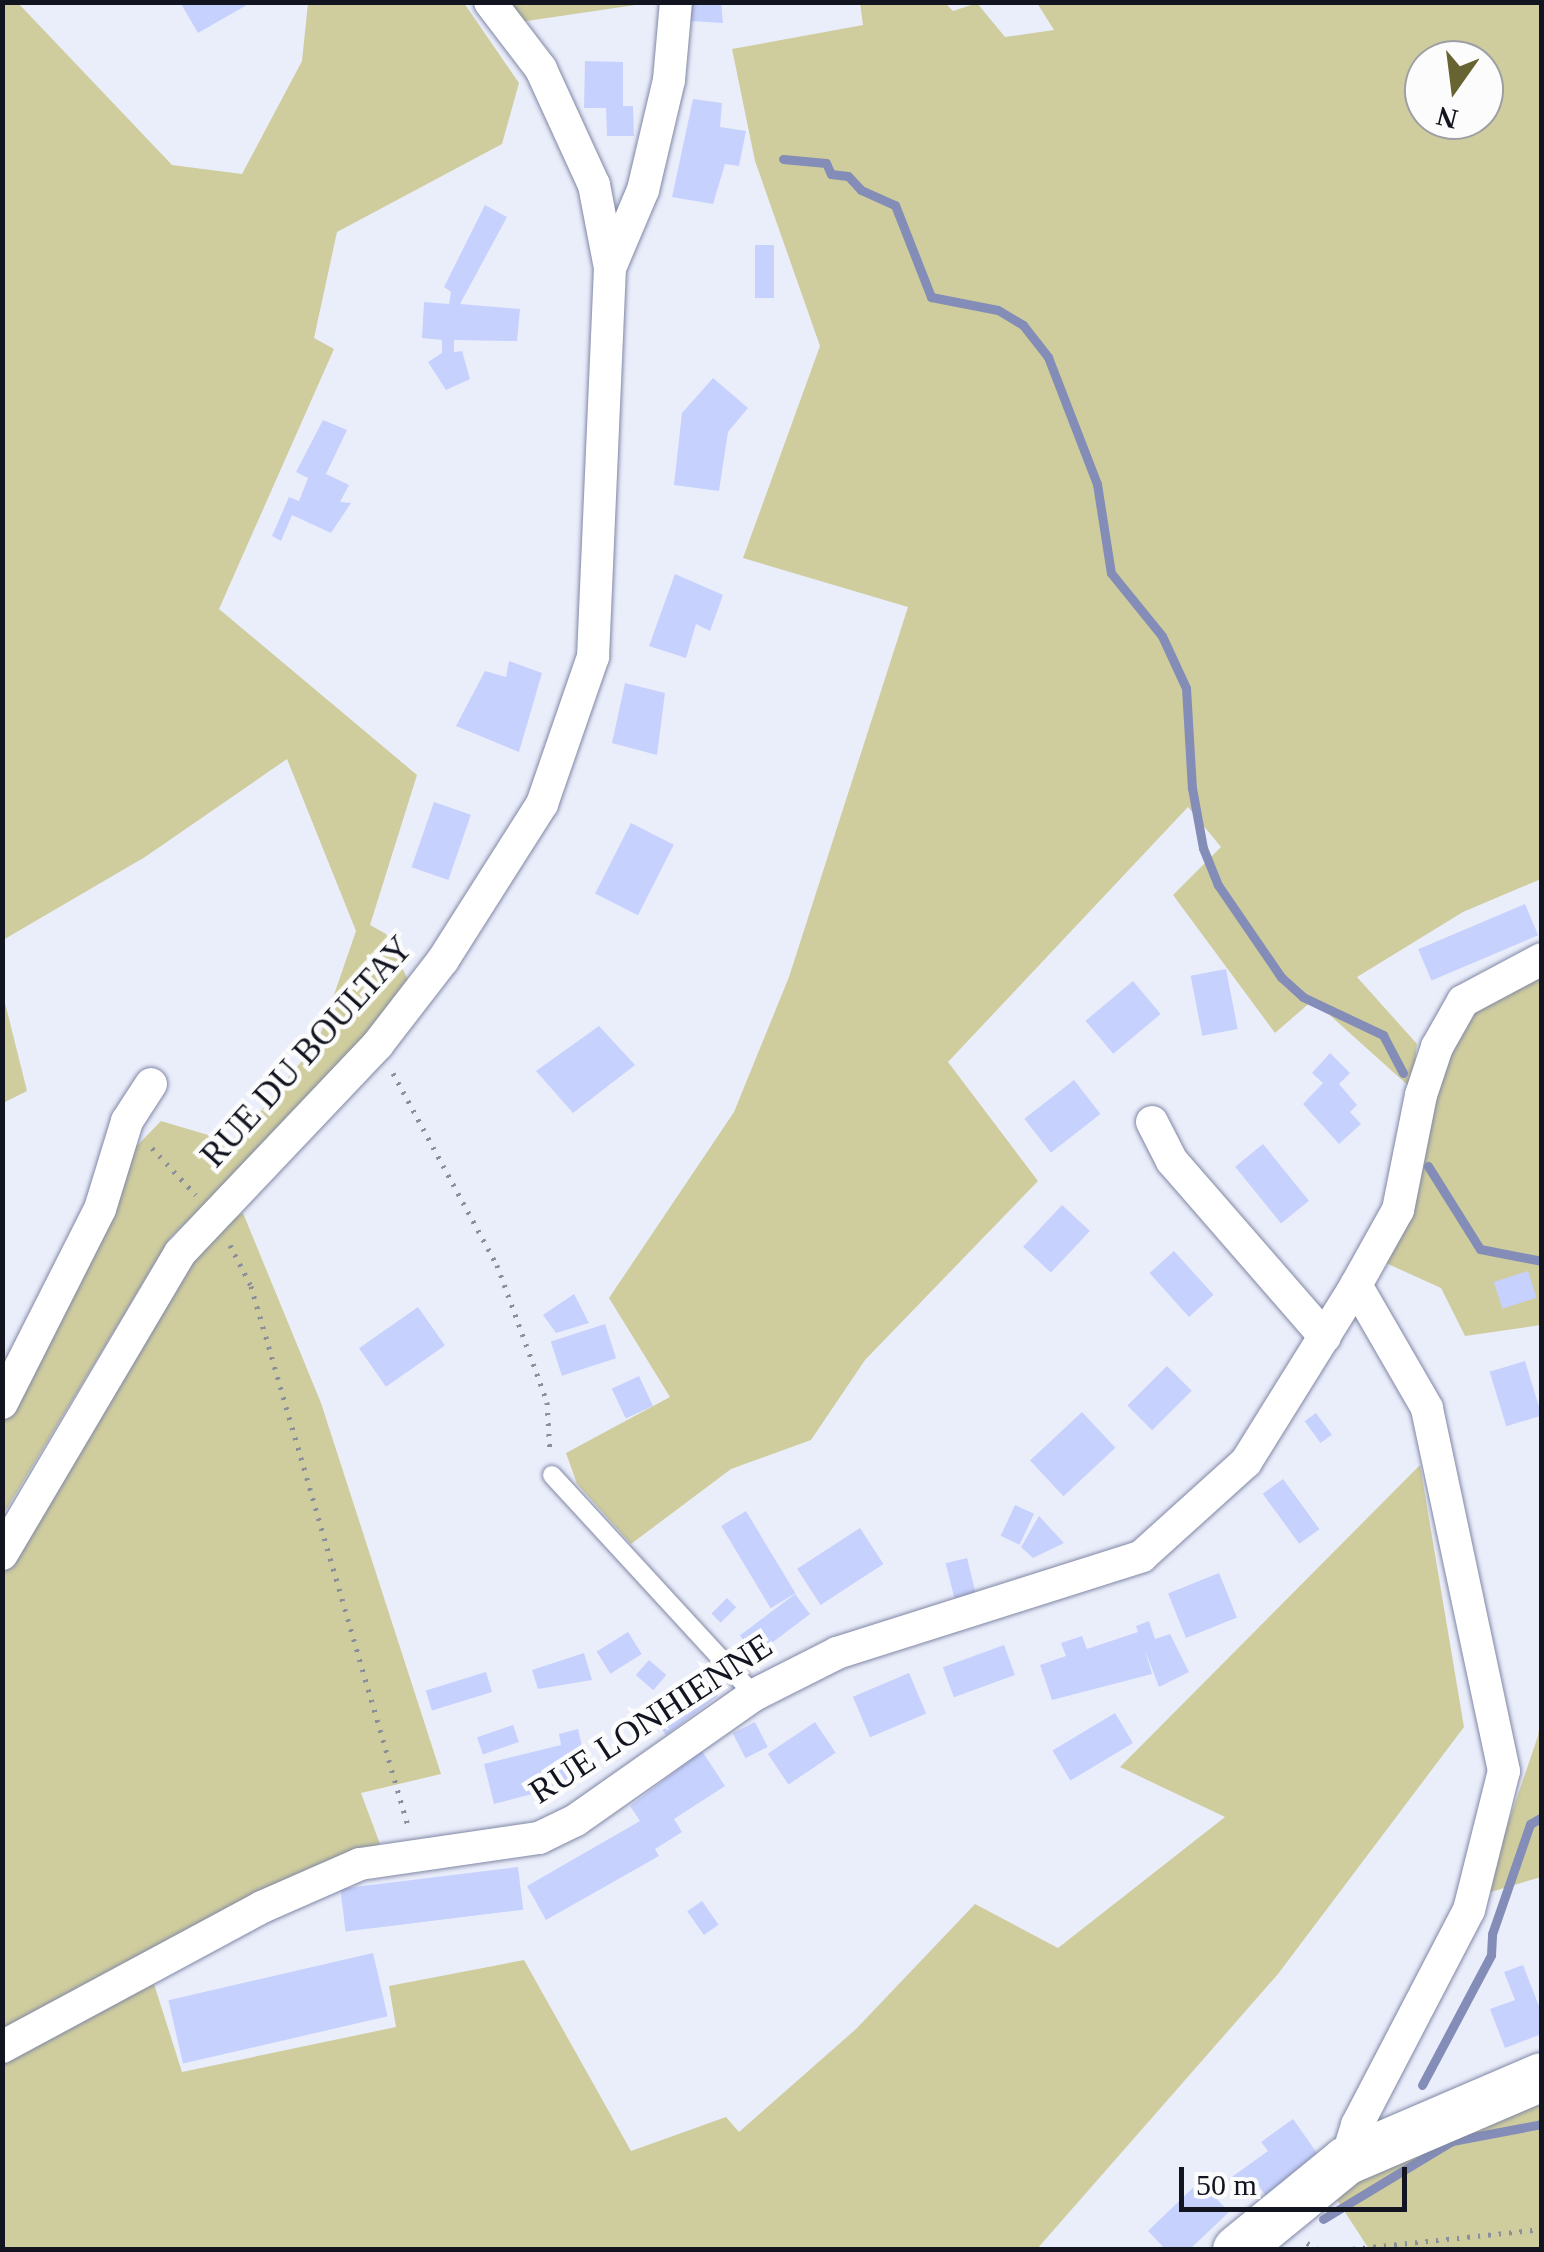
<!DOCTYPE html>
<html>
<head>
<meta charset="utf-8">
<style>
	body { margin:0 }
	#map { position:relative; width:1544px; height:2252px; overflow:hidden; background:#eaeefb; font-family:Georgia,serif }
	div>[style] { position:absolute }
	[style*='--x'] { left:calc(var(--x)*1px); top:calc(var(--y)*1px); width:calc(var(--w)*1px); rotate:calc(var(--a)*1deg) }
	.green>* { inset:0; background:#cfcd9e }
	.stream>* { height:9px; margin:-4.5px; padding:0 4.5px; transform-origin:4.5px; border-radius:4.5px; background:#838db7 }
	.building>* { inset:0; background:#c6d1fe; transform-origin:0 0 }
	.path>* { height:5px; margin-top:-2.5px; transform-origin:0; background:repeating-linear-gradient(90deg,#8b8f9b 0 2.5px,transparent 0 10.5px) }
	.roads { filter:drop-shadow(0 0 2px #8087a5) drop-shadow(0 0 2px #8087a5) }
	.lane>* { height:18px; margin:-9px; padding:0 9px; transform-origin:9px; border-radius:9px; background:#fff }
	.street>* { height:32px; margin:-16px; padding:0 16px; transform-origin:16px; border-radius:16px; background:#fff }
	.secondary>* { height:48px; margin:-24px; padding:0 24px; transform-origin:24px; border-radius:24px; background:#fff }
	span { translate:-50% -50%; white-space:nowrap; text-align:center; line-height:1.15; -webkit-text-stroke:9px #fcfcfc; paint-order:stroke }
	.street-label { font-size:35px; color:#12141f }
	.frame { position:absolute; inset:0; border:5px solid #12141f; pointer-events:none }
	.north { position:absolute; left:1404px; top:40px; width:100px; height:100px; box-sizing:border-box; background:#fcfcfc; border:2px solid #9e9fa4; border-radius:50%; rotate:194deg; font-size:28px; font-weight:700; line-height:40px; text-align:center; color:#12141f }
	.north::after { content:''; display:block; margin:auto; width:35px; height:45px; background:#686431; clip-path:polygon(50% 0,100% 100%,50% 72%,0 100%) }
	.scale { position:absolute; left:1179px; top:2167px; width:228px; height:45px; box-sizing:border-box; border:5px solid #12141f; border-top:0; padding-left:12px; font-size:30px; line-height:35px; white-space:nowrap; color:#12141f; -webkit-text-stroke:8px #fcfcfc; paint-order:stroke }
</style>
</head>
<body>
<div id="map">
	<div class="green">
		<i style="clip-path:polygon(3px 3px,18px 3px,172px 165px,242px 174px,302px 61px,308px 3px,464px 3px,519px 83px,502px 144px,337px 232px,314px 338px,334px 349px,219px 609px,417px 775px,370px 925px,386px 934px,409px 982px,309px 1104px,170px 1238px,3px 1515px,2px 1426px,127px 1156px,161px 1121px,235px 1143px,318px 1041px,356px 931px,287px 759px,145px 857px,3px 940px)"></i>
		<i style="clip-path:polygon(504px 3px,649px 3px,520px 22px)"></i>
		<i style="clip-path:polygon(evenodd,860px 3px,945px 3px,953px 11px,977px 3px,1005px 37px,1054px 30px,1037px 3px,1541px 3px,1541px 879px,1463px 912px,1357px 977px,1417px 1044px,1412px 1089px,1313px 1000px,1275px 1033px,1173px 895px,1221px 847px,1188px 807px,948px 1062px,1038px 1181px,865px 1360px,811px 1440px,731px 1469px,631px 1544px,577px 1484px,566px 1453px,670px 1397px,609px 1298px,734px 1112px,789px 977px,908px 607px,743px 558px,820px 346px,755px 161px,732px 49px,863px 25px,860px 3px,1424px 60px,1484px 60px,1484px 120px,1424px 120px,1424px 60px)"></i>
		<i style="clip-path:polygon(1541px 970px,1541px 1325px,1465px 1336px,1441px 1288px,1377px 1259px,1432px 1098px,1470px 1012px)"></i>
		<i style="clip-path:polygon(2px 991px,27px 1091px,3px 1103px,2px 1103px)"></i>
		<i style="clip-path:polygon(243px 1213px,321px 1403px,441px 1774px,361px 1793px,380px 1844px,260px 1891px,3px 2030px,3px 1576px,205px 1237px)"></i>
		<i style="clip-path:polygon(1420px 1465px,1464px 1727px,1278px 1974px,1037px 2249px,3px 2250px,3px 2059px,154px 1984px,182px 2072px,396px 2027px,389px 1986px,524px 1960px,631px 2151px,726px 2117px,739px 2132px,856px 2029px,975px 1904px,1058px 1948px,1225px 1817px,1120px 1767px)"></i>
		<i style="clip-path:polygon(1541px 1713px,1541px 1877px,1484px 1894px,1538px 1736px)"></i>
		<i style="clip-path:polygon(1541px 2077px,1541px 2249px,1369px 2249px,1322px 2177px)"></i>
	</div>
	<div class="stream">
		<i style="--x:783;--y:159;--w:43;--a:5.3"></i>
		<i style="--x:826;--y:163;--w:12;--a:66"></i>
		<i style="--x:831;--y:174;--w:17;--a:7"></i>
		<i style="--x:848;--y:176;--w:19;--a:47"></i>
		<i style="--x:861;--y:190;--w:37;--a:24"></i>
		<i style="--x:895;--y:205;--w:99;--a:68.6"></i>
		<i style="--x:931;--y:297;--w:68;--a:11"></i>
		<i style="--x:998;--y:310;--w:29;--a:31"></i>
		<i style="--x:1023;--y:325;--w:41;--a:52"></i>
		<i style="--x:1048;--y:357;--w:136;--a:68.9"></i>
		<i style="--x:1097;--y:484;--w:90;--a:81.1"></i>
		<i style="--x:1111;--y:573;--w:81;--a:51"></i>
		<i style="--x:1162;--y:636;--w:57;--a:65.2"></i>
		<i style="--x:1186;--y:688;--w:100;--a:86.6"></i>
		<i style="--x:1192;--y:788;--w:61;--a:79.6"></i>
		<i style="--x:1203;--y:848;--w:40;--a:68"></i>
		<i style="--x:1218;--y:885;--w:112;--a:55.6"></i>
		<i style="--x:1281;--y:977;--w:30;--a:42"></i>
		<i style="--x:1303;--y:997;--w:89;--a:25.4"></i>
		<i style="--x:1383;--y:1035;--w:43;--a:62.2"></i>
		<i style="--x:1428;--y:1166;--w:98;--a:57.9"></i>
		<i style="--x:1480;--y:1249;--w:63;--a:11"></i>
		<i style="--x:1422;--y:2085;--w:147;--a:-62"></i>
		<i style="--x:1491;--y:1955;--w:21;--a:-87"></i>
		<i style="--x:1492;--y:1934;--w:116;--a:-70.9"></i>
		<i style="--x:1530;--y:1824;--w:14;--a:-30"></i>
		<i style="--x:1323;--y:2219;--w:151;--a:-31.2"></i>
		<i style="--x:1452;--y:2141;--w:92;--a:-10.7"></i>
	</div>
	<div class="building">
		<i style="clip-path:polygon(180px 2px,252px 2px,198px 33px)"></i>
		<i style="clip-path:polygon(691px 2px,721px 2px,723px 23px,690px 21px)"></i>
		<i style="clip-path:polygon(585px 61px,623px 62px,623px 106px,633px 106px,634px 136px,607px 136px,606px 108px,584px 108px)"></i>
		<i style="clip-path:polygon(693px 99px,722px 103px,720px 127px,746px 131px,739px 166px,725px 164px,713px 204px,672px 197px)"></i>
		<i style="clip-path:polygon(485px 205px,507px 217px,460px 304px,520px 309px,517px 341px,454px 340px,454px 352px,462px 351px,470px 379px,446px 390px,428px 362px,442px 353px,442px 340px,422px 338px,424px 302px,449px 304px,451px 292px,444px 287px)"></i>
		<i style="left:755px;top:245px;width:19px;height:53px"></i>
		<i style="clip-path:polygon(713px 378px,748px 408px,728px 432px,719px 491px,674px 485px,682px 413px)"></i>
		<i style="clip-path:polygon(323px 420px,347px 430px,326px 474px,349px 485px,340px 502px,351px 503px,331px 533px,292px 515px,281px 541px,272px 536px,289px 497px,299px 501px,308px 478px,296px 472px)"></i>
		<i style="clip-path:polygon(675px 574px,723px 595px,710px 631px,696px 624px,686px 658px,649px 646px)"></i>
		<i style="clip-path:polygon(509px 661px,542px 673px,519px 752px,456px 726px,485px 671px,506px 677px)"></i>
		<i style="clip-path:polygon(625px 683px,665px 693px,657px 755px,612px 743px)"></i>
		<i style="left:434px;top:802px;width:39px;height:69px;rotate:19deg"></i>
		<i style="left:631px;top:823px;width:48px;height:79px;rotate:27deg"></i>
		<i style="left:1525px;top:904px;width:34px;height:116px;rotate:67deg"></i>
		<i style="left:1226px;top:969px;width:61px;height:36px;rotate:79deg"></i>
		<i style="left:1133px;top:981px;width:43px;height:62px;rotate:50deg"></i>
		<i style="clip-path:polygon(599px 1026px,635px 1065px,573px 1113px,536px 1071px)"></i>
		<i style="clip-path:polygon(1330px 1053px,1350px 1073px,1339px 1084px,1357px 1105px,1350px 1112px,1361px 1124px,1339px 1144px,1303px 1104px,1323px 1083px,1312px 1073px)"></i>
		<i style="left:1074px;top:1080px;width:43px;height:63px;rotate:52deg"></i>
		<i style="left:1263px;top:1144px;width:73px;height:36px;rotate:51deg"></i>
		<i style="left:1062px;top:1205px;width:38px;height:57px;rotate:43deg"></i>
		<i style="left:1174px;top:1251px;width:59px;height:33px;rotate:48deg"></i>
		<i style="left:1528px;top:1271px;width:28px;height:36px;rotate:72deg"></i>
		<i style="clip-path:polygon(574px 1294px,589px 1323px,556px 1333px,543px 1315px)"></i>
		<i style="left:418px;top:1307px;width:47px;height:72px;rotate:55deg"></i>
		<i style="left:605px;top:1324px;width:36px;height:57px;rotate:72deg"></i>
		<i style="left:1525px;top:1361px;width:57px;height:37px;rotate:73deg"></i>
		<i style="left:1167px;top:1366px;width:35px;height:56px;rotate:45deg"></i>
		<i style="left:639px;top:1376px;width:33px;height:30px;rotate:65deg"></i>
		<i style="left:1082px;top:1412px;width:49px;height:71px;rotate:47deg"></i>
		<i style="left:1316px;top:1413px;width:27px;height:14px;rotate:54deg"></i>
		<i style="left:1283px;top:1479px;width:62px;height:25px;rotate:54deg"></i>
		<i style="left:1015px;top:1505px;width:21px;height:34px;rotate:25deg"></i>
		<i style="left:746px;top:1511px;width:96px;height:29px;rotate:59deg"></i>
		<i style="clip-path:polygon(1039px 1516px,1064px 1543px,1033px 1558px,1021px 1547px)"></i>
		<i style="left:860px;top:1528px;width:43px;height:75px;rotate:57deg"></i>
		<i style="left:967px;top:1558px;width:38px;height:22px;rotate:76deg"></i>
		<i style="left:1219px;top:1573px;width:48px;height:55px;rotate:68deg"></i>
		<i style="left:795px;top:1594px;width:25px;height:69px;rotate:53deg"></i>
		<i style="left:727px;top:1598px;width:13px;height:22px;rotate:45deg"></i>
		<i style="clip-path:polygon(1149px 1621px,1155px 1639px,1170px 1634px,1189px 1672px,1159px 1687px,1145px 1650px,1152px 1674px,1052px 1700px,1040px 1665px,1066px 1656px,1061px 1643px,1082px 1636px,1087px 1649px,1138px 1632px,1136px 1626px)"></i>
		<i style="left:628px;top:1632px;width:26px;height:37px;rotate:58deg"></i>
		<i style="left:1004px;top:1645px;width:32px;height:65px;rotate:70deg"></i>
		<i style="clip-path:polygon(584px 1653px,592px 1680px,538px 1689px,532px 1670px)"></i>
		<i style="left:649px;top:1660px;width:23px;height:20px;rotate:41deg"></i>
		<i style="left:486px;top:1672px;width:21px;height:63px;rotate:73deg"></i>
		<i style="left:909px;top:1673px;width:44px;height:61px;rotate:67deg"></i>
		<i style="left:703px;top:1676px;width:25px;height:65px;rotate:53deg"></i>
		<i style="left:1115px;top:1713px;width:35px;height:73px;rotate:59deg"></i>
		<i style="left:755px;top:1722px;width:28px;height:25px;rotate:63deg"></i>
		<i style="left:815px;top:1722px;width:37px;height:57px;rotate:56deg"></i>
		<i style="left:513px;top:1725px;width:18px;height:38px;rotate:71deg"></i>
		<i style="clip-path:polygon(578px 1729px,584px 1755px,564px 1759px,571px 1784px,494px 1804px,484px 1764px,561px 1745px,559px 1734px)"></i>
		<i style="clip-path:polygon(702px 1751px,725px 1786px,674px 1819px,682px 1832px,655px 1849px,659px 1856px,546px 1920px,527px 1886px,640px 1821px,630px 1806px)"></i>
		<i style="left:518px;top:1867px;width:43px;height:179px;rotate:83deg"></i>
		<i style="left:702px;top:1901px;width:29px;height:18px;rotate:55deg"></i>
		<i style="left:373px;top:1953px;width:65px;height:210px;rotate:77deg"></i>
		<i style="clip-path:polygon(1523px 1965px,1542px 2014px,1542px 2034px,1505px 2048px,1490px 2009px,1515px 2000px,1504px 1972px)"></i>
		<i style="clip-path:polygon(1293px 2119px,1317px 2153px,1266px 2196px,1256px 2182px,1243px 2194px,1229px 2179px,1268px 2151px,1261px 2142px)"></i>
		<i style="clip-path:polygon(1200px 2181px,1229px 2212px,1189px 2250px,1166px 2250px,1148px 2231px)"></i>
	</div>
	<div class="path">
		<i style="--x:393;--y:1073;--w:218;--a:61.6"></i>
		<i style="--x:497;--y:1265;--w:146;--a:69.9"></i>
		<i style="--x:547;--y:1402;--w:50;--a:86.6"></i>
		<i style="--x:152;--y:1148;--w:64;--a:46.9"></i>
		<i style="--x:230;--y:1245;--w:46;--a:62.9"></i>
		<i style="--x:251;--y:1286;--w:562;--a:73.79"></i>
		<i style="--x:1307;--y:2243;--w:14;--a:30"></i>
		<i style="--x:1342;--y:2250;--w:201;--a:-6"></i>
	</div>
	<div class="roads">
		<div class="lane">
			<i style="--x:552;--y:1475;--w:299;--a:47.4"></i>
		</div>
		<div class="street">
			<i style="--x:610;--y:268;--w:85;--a:-67.1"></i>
			<i style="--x:643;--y:190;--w:113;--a:-76.7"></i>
			<i style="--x:669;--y:80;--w:78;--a:-84.9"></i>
			<i style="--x:1152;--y:1122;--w:44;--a:62.9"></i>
			<i style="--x:1172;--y:1161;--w:233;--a:49"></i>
			<i style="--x:2;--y:1403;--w:217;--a:-63.2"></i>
			<i style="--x:100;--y:1209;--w:92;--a:-72.9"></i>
			<i style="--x:127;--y:1121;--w:44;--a:-57"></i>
			<i style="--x:2;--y:1554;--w:350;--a:-59.4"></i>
			<i style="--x:180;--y:1253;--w:288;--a:-46.5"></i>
			<i style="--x:378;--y:1044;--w:106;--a:-52.3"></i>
			<i style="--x:443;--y:960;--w:185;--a:-57.6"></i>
			<i style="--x:542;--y:804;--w:156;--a:-70.9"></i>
			<i style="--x:593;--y:657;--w:389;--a:-87.5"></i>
			<i style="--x:610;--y:268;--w:85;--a:-100.9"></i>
			<i style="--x:594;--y:185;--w:128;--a:-114.6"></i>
			<i style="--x:541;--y:69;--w:84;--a:-127.3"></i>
			<i style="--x:2;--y:2047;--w:295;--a:-28.3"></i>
			<i style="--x:262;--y:1907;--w:107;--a:-23.7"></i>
			<i style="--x:360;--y:1864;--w:181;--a:-8.3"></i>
			<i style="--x:539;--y:1838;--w:41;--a:-25.9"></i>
			<i style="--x:576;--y:1820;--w:218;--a:-35.1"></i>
			<i style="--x:754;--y:1695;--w:93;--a:-26.8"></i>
			<i style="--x:837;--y:1653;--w:320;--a:-17.6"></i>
			<i style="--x:1142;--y:1556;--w:140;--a:-42.1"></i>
			<i style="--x:1246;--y:1462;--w:208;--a:-58.1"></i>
			<i style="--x:1356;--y:1285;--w:86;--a:-60.8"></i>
			<i style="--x:1398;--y:1210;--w:117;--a:-78.7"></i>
			<i style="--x:1421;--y:1095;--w:51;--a:-71.6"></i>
			<i style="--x:1437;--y:1047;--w:53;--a:-60.5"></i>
			<i style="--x:1463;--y:1001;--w:89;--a:-28"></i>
			<i style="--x:1346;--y:2161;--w:38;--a:-73"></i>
			<i style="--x:1357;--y:2125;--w:242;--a:-62.5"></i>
			<i style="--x:1469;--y:1910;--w:143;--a:-75.9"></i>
			<i style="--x:1504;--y:1771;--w:371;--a:-102"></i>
			<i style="--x:1427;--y:1408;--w:142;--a:-120"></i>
		</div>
		<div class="secondary">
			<i style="--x:1237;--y:2250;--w:141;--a:-39.2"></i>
			<i style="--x:1346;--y:2161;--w:213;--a:-23.2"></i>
		</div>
	</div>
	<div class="street-label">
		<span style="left:307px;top:1052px;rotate:-48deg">RUE DU BOULTAY</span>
		<span style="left:651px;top:1719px;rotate:-33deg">RUE LONHIENNE</span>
	</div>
	<div class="frame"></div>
	<div class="north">N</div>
	<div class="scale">50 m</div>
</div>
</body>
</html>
